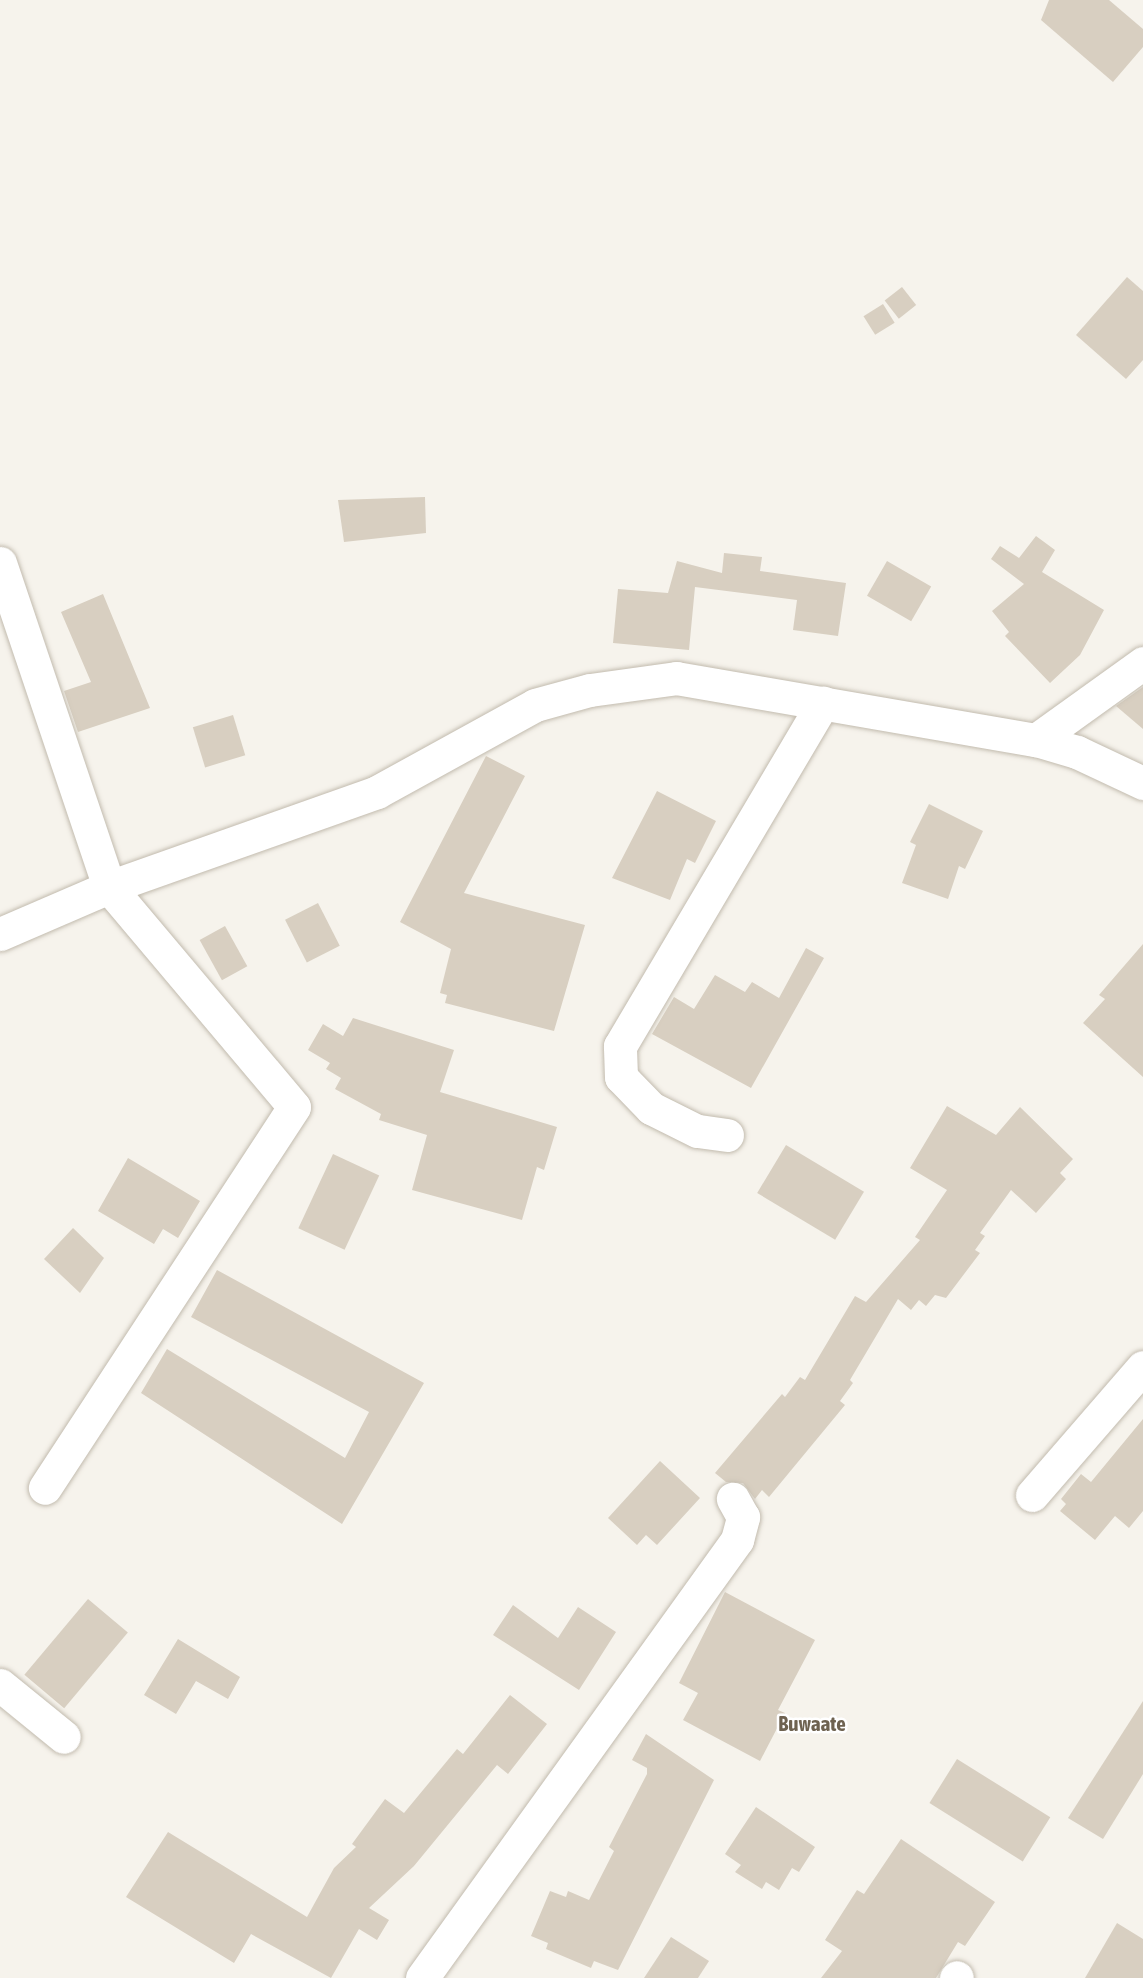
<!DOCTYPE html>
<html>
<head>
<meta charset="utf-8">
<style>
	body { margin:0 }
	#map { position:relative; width:1143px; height:1978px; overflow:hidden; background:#f6f3ec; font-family:"Asap Condensed",sans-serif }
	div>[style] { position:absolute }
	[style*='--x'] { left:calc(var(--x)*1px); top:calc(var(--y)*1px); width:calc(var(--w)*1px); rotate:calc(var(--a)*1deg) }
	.building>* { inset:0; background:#d8cfc1; transform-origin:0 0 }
	.roads { filter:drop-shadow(0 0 2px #c2bbae) drop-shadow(0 0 2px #c2bbae) }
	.minor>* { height:33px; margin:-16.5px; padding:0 16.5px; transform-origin:16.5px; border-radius:16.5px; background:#fff }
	span { translate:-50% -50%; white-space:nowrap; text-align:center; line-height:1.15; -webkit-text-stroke:5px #fff; paint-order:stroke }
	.quarter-label { font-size:21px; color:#6e6250; font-weight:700 }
</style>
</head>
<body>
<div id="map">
	<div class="building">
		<i style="clip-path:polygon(1049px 0,1109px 0,1143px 29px,1143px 47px,1113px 82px,1041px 20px)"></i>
		<i style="clip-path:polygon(1127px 277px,1143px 291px,1143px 360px,1126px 379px,1076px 335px)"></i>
		<i style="left:902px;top:287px;width:23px;height:22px;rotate:52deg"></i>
		<i style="left:883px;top:304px;width:22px;height:23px;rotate:58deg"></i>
		<i style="clip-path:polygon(425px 497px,426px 533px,344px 542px,338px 500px)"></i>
		<i style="clip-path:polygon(1036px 536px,1055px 550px,1042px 572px,1104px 610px,1080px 655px,1050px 683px,1005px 636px,1009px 632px,992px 611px,1024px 584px,991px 559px,1000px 546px,1019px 558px)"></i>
		<i style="clip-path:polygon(724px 553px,762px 557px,760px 571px,846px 583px,838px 636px,793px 630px,797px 600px,695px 587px,689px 650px,613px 643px,618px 589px,668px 593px,677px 561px,722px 573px)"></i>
		<i style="left:887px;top:561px;width:51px;height:40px;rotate:30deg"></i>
		<i style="clip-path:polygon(103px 594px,150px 708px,78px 732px,64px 691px,91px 682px,61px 612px)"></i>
		<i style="clip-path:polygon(1143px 687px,1143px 729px,1116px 706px)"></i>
		<i style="left:233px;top:715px;width:42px;height:42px;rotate:73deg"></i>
		<i style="clip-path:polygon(486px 756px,525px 776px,464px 893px,585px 925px,554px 1031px,445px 1003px,447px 995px,440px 993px,451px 949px,400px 922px)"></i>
		<i style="clip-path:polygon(657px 791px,716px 821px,695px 863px,687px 859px,670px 900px,612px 878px)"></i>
		<i style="clip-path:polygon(929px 804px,983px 831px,965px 869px,959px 866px,948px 899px,902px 883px,916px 845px,910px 842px)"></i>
		<i style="left:318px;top:903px;width:48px;height:37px;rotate:63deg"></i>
		<i style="left:225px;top:926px;width:46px;height:29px;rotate:61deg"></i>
		<i style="clip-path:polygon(1143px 944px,1143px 1077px,1083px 1023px,1105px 999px,1099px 995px)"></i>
		<i style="clip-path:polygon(806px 948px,824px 958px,751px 1088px,652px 1034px,674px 997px,694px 1009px,715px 975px,745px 992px,752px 982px,779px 998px)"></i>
		<i style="clip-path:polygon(353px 1018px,454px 1050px,440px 1092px,557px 1127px,544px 1170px,537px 1167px,522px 1220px,412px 1190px,427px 1135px,379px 1120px,381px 1114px,335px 1089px,341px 1078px,326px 1069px,330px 1063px,308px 1050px,323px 1024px,343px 1036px)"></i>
		<i style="clip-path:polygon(947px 1106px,996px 1135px,1020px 1107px,1073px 1159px,1060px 1173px,1066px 1179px,1036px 1213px,1011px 1190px,980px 1233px,985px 1236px,975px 1250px,980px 1253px,946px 1298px,935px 1295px,926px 1306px,919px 1300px,911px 1310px,898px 1299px,850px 1380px,853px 1383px,840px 1401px,845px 1405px,769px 1497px,762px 1490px,755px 1499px,743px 1483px,726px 1482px,715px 1473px,782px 1394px,785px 1397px,800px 1377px,805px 1380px,855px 1296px,866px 1302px,920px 1240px,915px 1237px,947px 1190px,910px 1168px)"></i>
		<i style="left:786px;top:1145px;width:91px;height:56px;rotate:31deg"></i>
		<i style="left:333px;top:1154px;width:51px;height:82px;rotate:25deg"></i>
		<i style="clip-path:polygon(128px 1158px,200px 1201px,178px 1238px,163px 1229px,154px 1244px,98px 1211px)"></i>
		<i style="clip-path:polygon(73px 1228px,104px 1258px,80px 1293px,44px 1259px)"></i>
		<i style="clip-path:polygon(217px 1270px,424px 1383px,342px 1524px,141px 1393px,167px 1349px,345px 1458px,369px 1412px,191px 1317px)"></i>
		<i style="clip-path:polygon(1143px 1419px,1143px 1511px,1129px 1528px,1115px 1516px,1095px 1540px,1060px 1511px,1066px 1504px,1061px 1499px,1081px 1474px,1091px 1482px)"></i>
		<i style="clip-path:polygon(660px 1461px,700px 1498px,657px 1545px,646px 1535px,637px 1545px,608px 1518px)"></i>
		<i style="clip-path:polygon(725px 1592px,815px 1640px,778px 1710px,785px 1713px,760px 1761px,683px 1720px,698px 1693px,679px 1683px)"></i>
		<i style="left:88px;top:1599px;width:52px;height:99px;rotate:40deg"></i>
		<i style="clip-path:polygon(513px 1605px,558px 1638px,578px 1607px,616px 1632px,579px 1690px,493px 1635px)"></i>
		<i style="clip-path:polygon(178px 1639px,240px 1677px,228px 1699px,196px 1681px,176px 1714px,144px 1695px)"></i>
		<i style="clip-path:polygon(510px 1695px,547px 1724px,508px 1774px,497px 1765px,414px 1866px,369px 1908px,389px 1920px,377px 1940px,359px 1929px,331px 1978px,251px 1934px,234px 1963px,126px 1897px,168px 1832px,307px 1917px,334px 1868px,356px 1847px,352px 1844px,385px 1799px,404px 1813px,457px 1749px,463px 1754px)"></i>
		<i style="clip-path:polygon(1143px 1701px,1143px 1774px,1103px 1839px,1068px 1818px)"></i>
		<i style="clip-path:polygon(646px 1734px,714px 1780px,618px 1970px,594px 1961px,591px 1968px,546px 1949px,548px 1943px,531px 1936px,550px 1891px,566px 1897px,568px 1891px,589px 1900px,614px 1851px,609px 1847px,647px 1774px,647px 1768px,632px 1760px)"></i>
		<i style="left:957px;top:1759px;width:110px;height:52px;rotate:32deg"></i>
		<i style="clip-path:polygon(756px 1807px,815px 1847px,799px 1872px,792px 1868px,779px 1890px,766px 1882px,762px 1889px,735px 1872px,741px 1865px,725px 1854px)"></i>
		<i style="clip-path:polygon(901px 1839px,995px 1902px,965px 1946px,958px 1942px,936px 1978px,821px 1978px,842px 1951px,825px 1940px,857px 1890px,864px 1894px)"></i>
		<i style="clip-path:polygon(1117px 1923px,1143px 1939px,1143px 1978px,1085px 1978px)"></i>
		<i style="clip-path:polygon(671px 1937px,709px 1961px,698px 1978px,644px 1978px)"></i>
	</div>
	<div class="roads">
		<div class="minor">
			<i style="--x:0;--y:563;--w:342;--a:71.4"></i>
			<i style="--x:109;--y:887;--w:287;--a:49.9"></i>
			<i style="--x:294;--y:1107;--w:455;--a:123.2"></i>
			<i style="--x:1036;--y:740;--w:132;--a:-35.7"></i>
			<i style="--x:0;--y:934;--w:119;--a:-23.3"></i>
			<i style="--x:109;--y:887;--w:284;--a:-19.5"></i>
			<i style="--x:377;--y:792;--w:180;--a:-28.8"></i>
			<i style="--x:535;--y:705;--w:57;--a:-15.3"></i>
			<i style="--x:590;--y:690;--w:87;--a:-7.9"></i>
			<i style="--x:676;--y:678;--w:365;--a:9.8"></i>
			<i style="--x:1036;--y:740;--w:43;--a:16.3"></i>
			<i style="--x:1077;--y:752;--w:73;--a:25.2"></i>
			<i style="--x:727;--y:1135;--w:30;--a:-172"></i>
			<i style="--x:697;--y:1131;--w:51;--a:-153.4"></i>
			<i style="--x:651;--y:1108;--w:43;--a:-134.1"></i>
			<i style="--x:621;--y:1077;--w:31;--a:-92"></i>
			<i style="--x:620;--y:1046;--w:399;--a:-59.4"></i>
			<i style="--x:1032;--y:1495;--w:169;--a:-49.1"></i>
			<i style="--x:0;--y:1685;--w:82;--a:39.1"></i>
			<i style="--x:422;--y:1978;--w:540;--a:-54.28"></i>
			<i style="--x:737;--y:1540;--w:24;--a:-75"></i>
			<i style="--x:743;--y:1517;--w:21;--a:-119"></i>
			<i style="--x:956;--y:1978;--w:1;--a:-45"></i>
		</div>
	</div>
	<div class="quarter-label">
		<span style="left:812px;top:1723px">Buwaate</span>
	</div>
</div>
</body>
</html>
